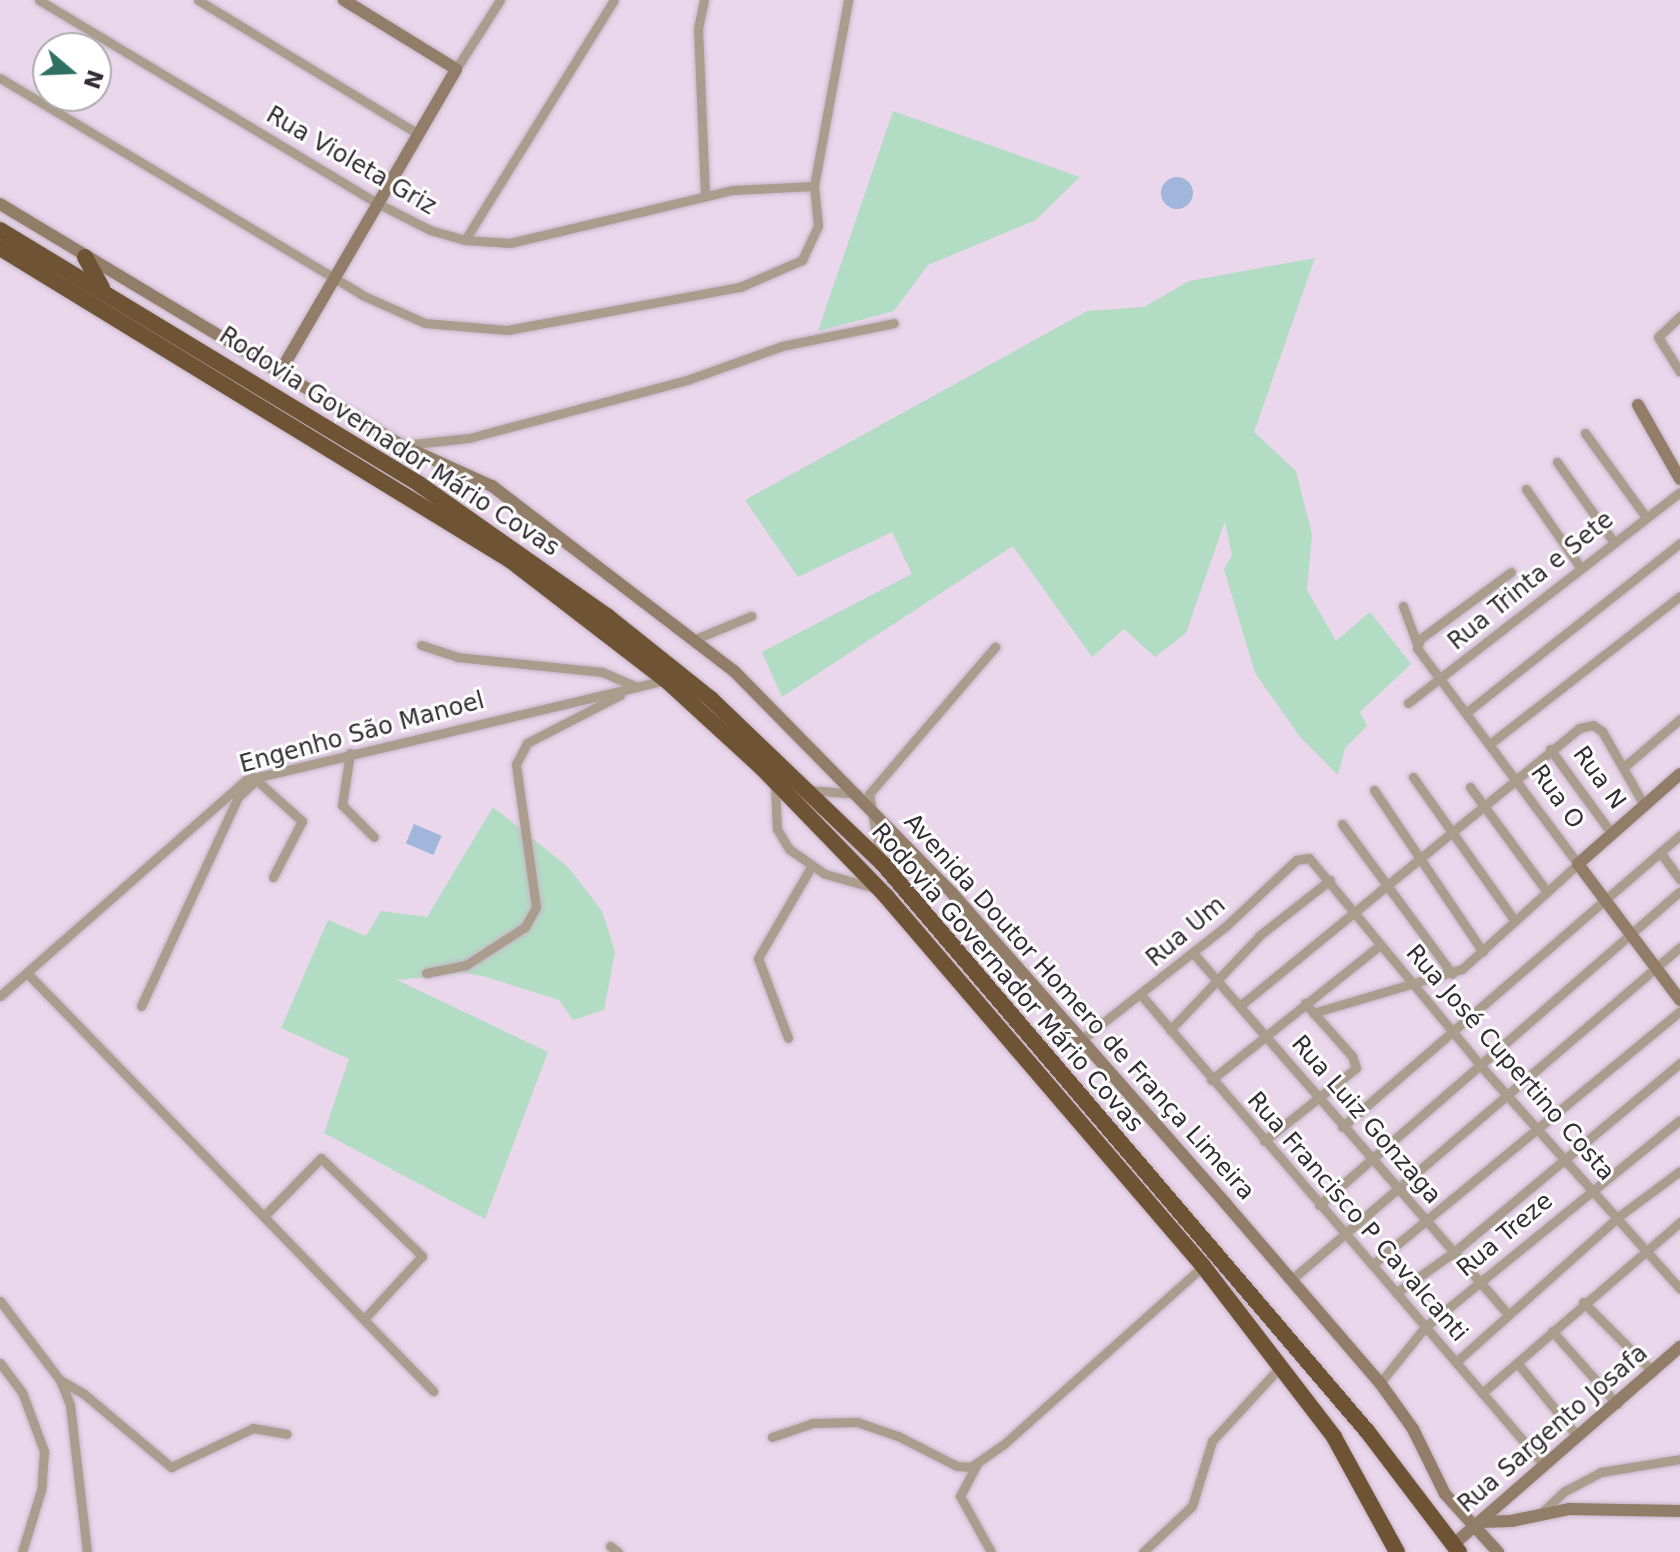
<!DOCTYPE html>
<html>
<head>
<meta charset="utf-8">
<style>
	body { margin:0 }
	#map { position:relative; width:1680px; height:1552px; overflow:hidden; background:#ead7ec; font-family:"DejaVu Sans",sans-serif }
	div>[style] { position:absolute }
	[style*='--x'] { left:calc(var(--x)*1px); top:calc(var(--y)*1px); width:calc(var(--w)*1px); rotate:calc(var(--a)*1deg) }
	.green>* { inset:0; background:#b2dcc4 }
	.water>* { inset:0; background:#a0b7db; transform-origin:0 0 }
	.round { border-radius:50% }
	.roads { filter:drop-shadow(0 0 2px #c5b5c7) drop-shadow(0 0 2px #c5b5c7) }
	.street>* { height:9px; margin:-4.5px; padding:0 4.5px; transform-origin:4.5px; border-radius:4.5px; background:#aa9d8e }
	.secondary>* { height:12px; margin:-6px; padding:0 6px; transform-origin:6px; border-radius:6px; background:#917d68 }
	.highway>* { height:16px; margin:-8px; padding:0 8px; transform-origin:8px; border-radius:8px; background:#6e5334 }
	span { translate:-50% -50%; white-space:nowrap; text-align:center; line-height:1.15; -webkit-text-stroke:6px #fff; paint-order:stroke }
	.street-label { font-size:24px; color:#332c34 }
	.north { position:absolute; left:32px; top:32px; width:80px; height:80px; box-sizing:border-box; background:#fff; border:2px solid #adabae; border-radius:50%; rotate:109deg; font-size:22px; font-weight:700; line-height:32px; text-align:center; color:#332c34 }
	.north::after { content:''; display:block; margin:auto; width:28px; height:36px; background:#2e7162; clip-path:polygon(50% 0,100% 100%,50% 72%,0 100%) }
</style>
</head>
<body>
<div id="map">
	<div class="green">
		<i style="clip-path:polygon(893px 111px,1080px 177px,1036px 220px,928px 265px,894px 311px,818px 331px)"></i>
		<i style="clip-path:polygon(1315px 258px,1254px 432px,1296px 471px,1312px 534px,1307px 590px,1336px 641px,1370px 612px,1411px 664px,1360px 712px,1367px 726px,1345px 748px,1338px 775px,1300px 737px,1255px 673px,1224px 569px,1232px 555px,1225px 521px,1186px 633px,1155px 657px,1124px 629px,1092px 657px,1013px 546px,782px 697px,762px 652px,912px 574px,892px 532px,798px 577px,745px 500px,1087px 311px,1144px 307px,1189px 281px)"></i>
		<i style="clip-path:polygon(493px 807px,568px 867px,602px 911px,615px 952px,604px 1010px,573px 1020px,559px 1000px,486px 977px,466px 973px,397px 980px,548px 1052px,485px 1219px,324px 1133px,349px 1059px,281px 1028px,328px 920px,366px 936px,381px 911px,427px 917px)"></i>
	</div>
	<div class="water">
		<i class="round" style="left:1161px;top:177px;width:32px;height:32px"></i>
		<i style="left:414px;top:824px;width:30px;height:21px;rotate:23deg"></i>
	</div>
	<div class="roads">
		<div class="street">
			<i style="--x:39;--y:0;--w:394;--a:31"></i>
			<i style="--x:377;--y:203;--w:59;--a:27"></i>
			<i style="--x:430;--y:230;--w:36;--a:16"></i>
			<i style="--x:465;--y:240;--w:45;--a:3.8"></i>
			<i style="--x:510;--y:243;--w:229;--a:-13.4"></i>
			<i style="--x:733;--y:190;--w:81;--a:-2.8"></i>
			<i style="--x:198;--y:0;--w:258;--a:31.3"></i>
			<i style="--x:704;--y:0;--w:29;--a:102"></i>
			<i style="--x:698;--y:28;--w:168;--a:87.6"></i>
			<i style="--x:456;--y:69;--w:82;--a:-57.5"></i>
			<i style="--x:0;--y:78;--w:422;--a:30.9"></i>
			<i style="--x:362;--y:295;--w:69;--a:24"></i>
			<i style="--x:425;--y:323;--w:82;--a:4.9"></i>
			<i style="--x:507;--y:330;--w:237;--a:-10.5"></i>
			<i style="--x:740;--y:287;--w:68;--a:-23.5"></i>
			<i style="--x:802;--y:260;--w:38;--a:-65"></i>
			<i style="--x:818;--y:226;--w:40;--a:-95.7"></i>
			<i style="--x:814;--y:186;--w:189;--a:-79.6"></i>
			<i style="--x:465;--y:240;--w:282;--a:-58.2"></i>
			<i style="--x:1680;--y:316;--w:30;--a:136"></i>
			<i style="--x:1658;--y:337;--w:41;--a:57.8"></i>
			<i style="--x:1585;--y:433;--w:102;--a:54.1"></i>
			<i style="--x:404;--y:445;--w:65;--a:-6.1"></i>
			<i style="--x:469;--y:438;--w:226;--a:-14.9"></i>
			<i style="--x:687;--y:380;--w:101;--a:-19.7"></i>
			<i style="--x:782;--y:346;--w:114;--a:-11.6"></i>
			<i style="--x:1557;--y:462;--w:97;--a:54.7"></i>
			<i style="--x:1526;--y:489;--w:95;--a:55.3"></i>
			<i style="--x:1403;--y:606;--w:40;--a:69.8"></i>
			<i style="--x:693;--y:640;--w:63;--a:-22.5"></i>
			<i style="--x:421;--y:645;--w:38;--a:18"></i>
			<i style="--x:457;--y:657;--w:146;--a:5.9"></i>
			<i style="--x:602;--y:672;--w:38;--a:23"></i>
			<i style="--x:1408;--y:703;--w:344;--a:-37.8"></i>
			<i style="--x:1467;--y:712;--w:272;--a:-38.4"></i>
			<i style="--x:1491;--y:743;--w:239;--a:-37.9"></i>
			<i style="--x:1550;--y:749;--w:105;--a:53.9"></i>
			<i style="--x:350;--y:753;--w:53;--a:98.7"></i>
			<i style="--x:342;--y:805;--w:45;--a:45"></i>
			<i style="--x:1624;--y:767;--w:74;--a:-40.6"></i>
			<i style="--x:253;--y:777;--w:66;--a:41.9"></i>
			<i style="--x:302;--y:821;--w:63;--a:117.4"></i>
			<i style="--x:1413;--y:777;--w:176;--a:54.7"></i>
			<i style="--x:775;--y:784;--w:45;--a:87.5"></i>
			<i style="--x:777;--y:829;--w:23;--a:59"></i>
			<i style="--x:789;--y:849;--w:44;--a:34.8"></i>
			<i style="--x:825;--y:874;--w:52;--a:15.6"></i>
			<i style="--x:1470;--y:787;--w:130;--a:53.7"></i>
			<i style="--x:809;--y:790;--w:49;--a:4.7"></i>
			<i style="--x:1374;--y:790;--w:195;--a:56.1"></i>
			<i style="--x:1342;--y:824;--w:186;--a:53.7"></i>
			<i style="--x:1660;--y:852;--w:34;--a:54"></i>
			<i style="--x:880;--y:857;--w:64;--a:-99.9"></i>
			<i style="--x:869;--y:794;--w:194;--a:-49.4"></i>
			<i style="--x:1193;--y:953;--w:479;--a:48.9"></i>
			<i style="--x:27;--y:973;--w:583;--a:45.83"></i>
			<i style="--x:426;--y:973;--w:41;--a:-11.3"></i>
			<i style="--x:466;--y:965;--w:70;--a:-32.8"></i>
			<i style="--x:525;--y:927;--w:23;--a:-61"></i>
			<i style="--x:536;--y:907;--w:144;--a:-98"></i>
			<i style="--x:516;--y:764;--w:24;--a:-62"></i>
			<i style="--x:527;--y:743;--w:105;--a:-27.3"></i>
			<i style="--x:1141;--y:995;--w:619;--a:49.39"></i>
			<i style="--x:0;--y:996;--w:327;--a:-41.3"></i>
			<i style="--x:246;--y:780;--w:432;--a:-13.4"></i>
			<i style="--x:1241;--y:1005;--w:437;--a:-39.3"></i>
			<i style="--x:1579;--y:728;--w:14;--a:-12"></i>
			<i style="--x:1593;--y:725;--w:11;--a:34"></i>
			<i style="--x:1602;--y:731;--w:85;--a:60.4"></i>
			<i style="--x:141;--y:1006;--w:230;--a:-65.1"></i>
			<i style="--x:238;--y:797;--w:25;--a:-43"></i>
			<i style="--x:1313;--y:1013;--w:155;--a:-16.5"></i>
			<i style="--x:1462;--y:969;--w:156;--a:-42.2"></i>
			<i style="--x:1578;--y:864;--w:269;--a:-126.7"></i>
			<i style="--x:1417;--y:648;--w:9;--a:-72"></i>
			<i style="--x:1420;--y:639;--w:113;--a:-36.4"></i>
			<i style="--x:1170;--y:1030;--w:131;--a:-46.5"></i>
			<i style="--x:1260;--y:935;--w:89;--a:-38.2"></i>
			<i style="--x:788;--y:1038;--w:85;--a:-110.6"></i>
			<i style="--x:758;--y:958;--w:105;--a:-59.8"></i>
			<i style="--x:1081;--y:1040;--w:184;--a:-38.2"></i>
			<i style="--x:1226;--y:926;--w:96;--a:-43.3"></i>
			<i style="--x:1296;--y:860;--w:13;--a:-9"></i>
			<i style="--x:1309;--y:858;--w:268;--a:50.4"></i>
			<i style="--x:1480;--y:1065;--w:300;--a:48.2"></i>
			<i style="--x:1211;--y:1080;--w:216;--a:-38.6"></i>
			<i style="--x:1342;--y:1127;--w:447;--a:-40.8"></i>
			<i style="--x:1264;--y:1141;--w:117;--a:-38.4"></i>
			<i style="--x:1356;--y:1068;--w:13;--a:-108"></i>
			<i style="--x:1352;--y:1056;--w:71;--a:-131.6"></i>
			<i style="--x:1319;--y:1205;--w:478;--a:-41"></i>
			<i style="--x:264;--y:1216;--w:81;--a:-45.5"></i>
			<i style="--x:321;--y:1158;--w:141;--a:44.1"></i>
			<i style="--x:422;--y:1256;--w:86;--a:132.6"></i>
			<i style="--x:1372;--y:1265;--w:399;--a:-39.5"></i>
			<i style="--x:1291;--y:1280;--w:512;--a:-40.56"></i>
			<i style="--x:1396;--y:1293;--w:71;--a:-35.3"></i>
			<i style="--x:1454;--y:1252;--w:295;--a:-39.9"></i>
			<i style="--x:0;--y:1301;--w:99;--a:52.8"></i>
			<i style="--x:60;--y:1380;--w:27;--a:68"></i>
			<i style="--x:70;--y:1405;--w:148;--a:83.4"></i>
			<i style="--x:1583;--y:1302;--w:99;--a:45"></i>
			<i style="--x:1552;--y:1331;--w:98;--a:48.3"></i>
			<i style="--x:1456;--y:1362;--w:217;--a:-41.8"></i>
			<i style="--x:1618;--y:1217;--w:77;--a:-36.6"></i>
			<i style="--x:0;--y:1363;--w:36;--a:53"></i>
			<i style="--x:22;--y:1392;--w:63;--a:69.6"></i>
			<i style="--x:44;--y:1451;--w:39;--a:94"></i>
			<i style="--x:41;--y:1490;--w:65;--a:107"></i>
			<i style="--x:1518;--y:1364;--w:94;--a:50.6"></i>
			<i style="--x:60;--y:1380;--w:28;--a:30"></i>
			<i style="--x:84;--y:1394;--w:114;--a:40"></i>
			<i style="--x:171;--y:1467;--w:91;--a:-25.4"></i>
			<i style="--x:253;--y:1428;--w:34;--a:10"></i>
			<i style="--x:1380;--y:1383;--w:72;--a:-51.2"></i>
			<i style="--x:1425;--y:1327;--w:328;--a:-39.1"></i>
			<i style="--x:1482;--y:1393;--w:262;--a:-40.8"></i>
			<i style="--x:772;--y:1437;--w:43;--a:-18.9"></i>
			<i style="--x:813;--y:1423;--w:44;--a:-1.3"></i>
			<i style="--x:857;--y:1422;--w:43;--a:18.9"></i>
			<i style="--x:898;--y:1436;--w:66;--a:27"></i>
			<i style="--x:957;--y:1466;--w:14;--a:4"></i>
			<i style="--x:971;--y:1467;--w:40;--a:-34.9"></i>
			<i style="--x:1004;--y:1444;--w:267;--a:-41.8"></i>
			<i style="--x:977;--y:1464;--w:36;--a:118"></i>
			<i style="--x:960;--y:1496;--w:64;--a:61"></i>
			<i style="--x:1540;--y:1514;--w:34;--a:-43"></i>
			<i style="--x:1565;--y:1491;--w:41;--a:-27.8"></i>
			<i style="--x:1601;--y:1472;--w:80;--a:-9.3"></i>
			<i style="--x:610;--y:1546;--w:10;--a:37"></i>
			<i style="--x:1143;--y:1552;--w:67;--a:-43.2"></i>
			<i style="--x:1192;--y:1506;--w:68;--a:-72.9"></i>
			<i style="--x:1212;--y:1441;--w:102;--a:-47.4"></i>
		</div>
		<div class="secondary">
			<i style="--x:0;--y:204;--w:468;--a:31"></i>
			<i style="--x:401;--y:445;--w:100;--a:24.3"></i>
			<i style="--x:492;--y:486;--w:305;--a:37.4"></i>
			<i style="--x:734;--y:671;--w:311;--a:45.5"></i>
			<i style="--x:952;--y:893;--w:414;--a:48.6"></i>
			<i style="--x:1226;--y:1204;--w:236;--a:49.3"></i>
			<i style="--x:1380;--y:1383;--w:57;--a:54.3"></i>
			<i style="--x:1413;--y:1429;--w:72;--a:63.8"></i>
			<i style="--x:1445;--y:1494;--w:79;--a:47.6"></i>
			<i style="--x:280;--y:372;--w:350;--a:-59.8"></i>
			<i style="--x:456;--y:69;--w:132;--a:-148.4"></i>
			<i style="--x:1638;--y:405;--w:85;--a:60.4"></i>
			<i style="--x:1680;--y:774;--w:136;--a:138.6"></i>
			<i style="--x:1578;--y:864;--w:170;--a:53.1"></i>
			<i style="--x:1480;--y:1522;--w:31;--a:-2"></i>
			<i style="--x:1511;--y:1521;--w:59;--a:-11.7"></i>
			<i style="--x:1569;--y:1509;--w:111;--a:1"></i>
			<i style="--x:1454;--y:1544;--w:300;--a:-41.1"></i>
		</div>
		<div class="highway">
			<i style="--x:0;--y:230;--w:490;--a:31.2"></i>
			<i style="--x:419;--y:484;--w:230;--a:35.1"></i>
			<i style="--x:607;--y:616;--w:133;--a:38.6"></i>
			<i style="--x:711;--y:699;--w:238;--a:43.8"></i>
			<i style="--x:883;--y:864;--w:745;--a:49.52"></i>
			<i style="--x:1367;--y:1431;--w:152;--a:52.8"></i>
			<i style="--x:0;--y:248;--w:598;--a:31.46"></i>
			<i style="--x:510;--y:560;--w:197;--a:37.6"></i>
			<i style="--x:666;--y:680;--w:129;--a:42.5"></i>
			<i style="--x:761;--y:767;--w:180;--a:45.9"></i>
			<i style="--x:886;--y:896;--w:487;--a:49.4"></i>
			<i style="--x:1203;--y:1266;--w:215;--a:52.5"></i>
			<i style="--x:1334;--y:1437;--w:131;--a:61.3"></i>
			<i style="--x:85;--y:257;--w:35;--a:61"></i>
		</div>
	</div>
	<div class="street-label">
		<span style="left:351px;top:161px;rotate:30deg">Rua Violeta Griz</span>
		<span style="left:389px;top:442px;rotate:33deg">Rodovia Governador Mário Covas</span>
		<span style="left:1531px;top:581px;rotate:-39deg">Rua Trinta e Sete</span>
		<span style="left:362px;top:733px;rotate:-15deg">Engenho São Manoel</span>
		<span style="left:1599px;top:778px;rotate:54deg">Rua N</span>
		<span style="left:1557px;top:797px;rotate:54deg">Rua O</span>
		<span style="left:1186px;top:932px;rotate:-40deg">Rua Um</span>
		<span style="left:1007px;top:978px;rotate:49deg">Rodovia Governador Mário Covas</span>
		<span style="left:1079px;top:1007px;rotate:48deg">Avenida Doutor Homero de França Limeira</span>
		<span style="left:1510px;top:1063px;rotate:49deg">Rua José Cupertino Costa</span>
		<span style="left:1366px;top:1120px;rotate:49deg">Rua Luiz Gonzaga</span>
		<span style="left:1357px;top:1217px;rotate:49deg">Rua Francisco P Cavalcanti</span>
		<span style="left:1505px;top:1235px;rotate:-40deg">Rua Treze</span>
		<span style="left:1553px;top:1429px;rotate:-41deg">Rua Sargento Josafa</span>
	</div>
	<div class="north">N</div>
</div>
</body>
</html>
